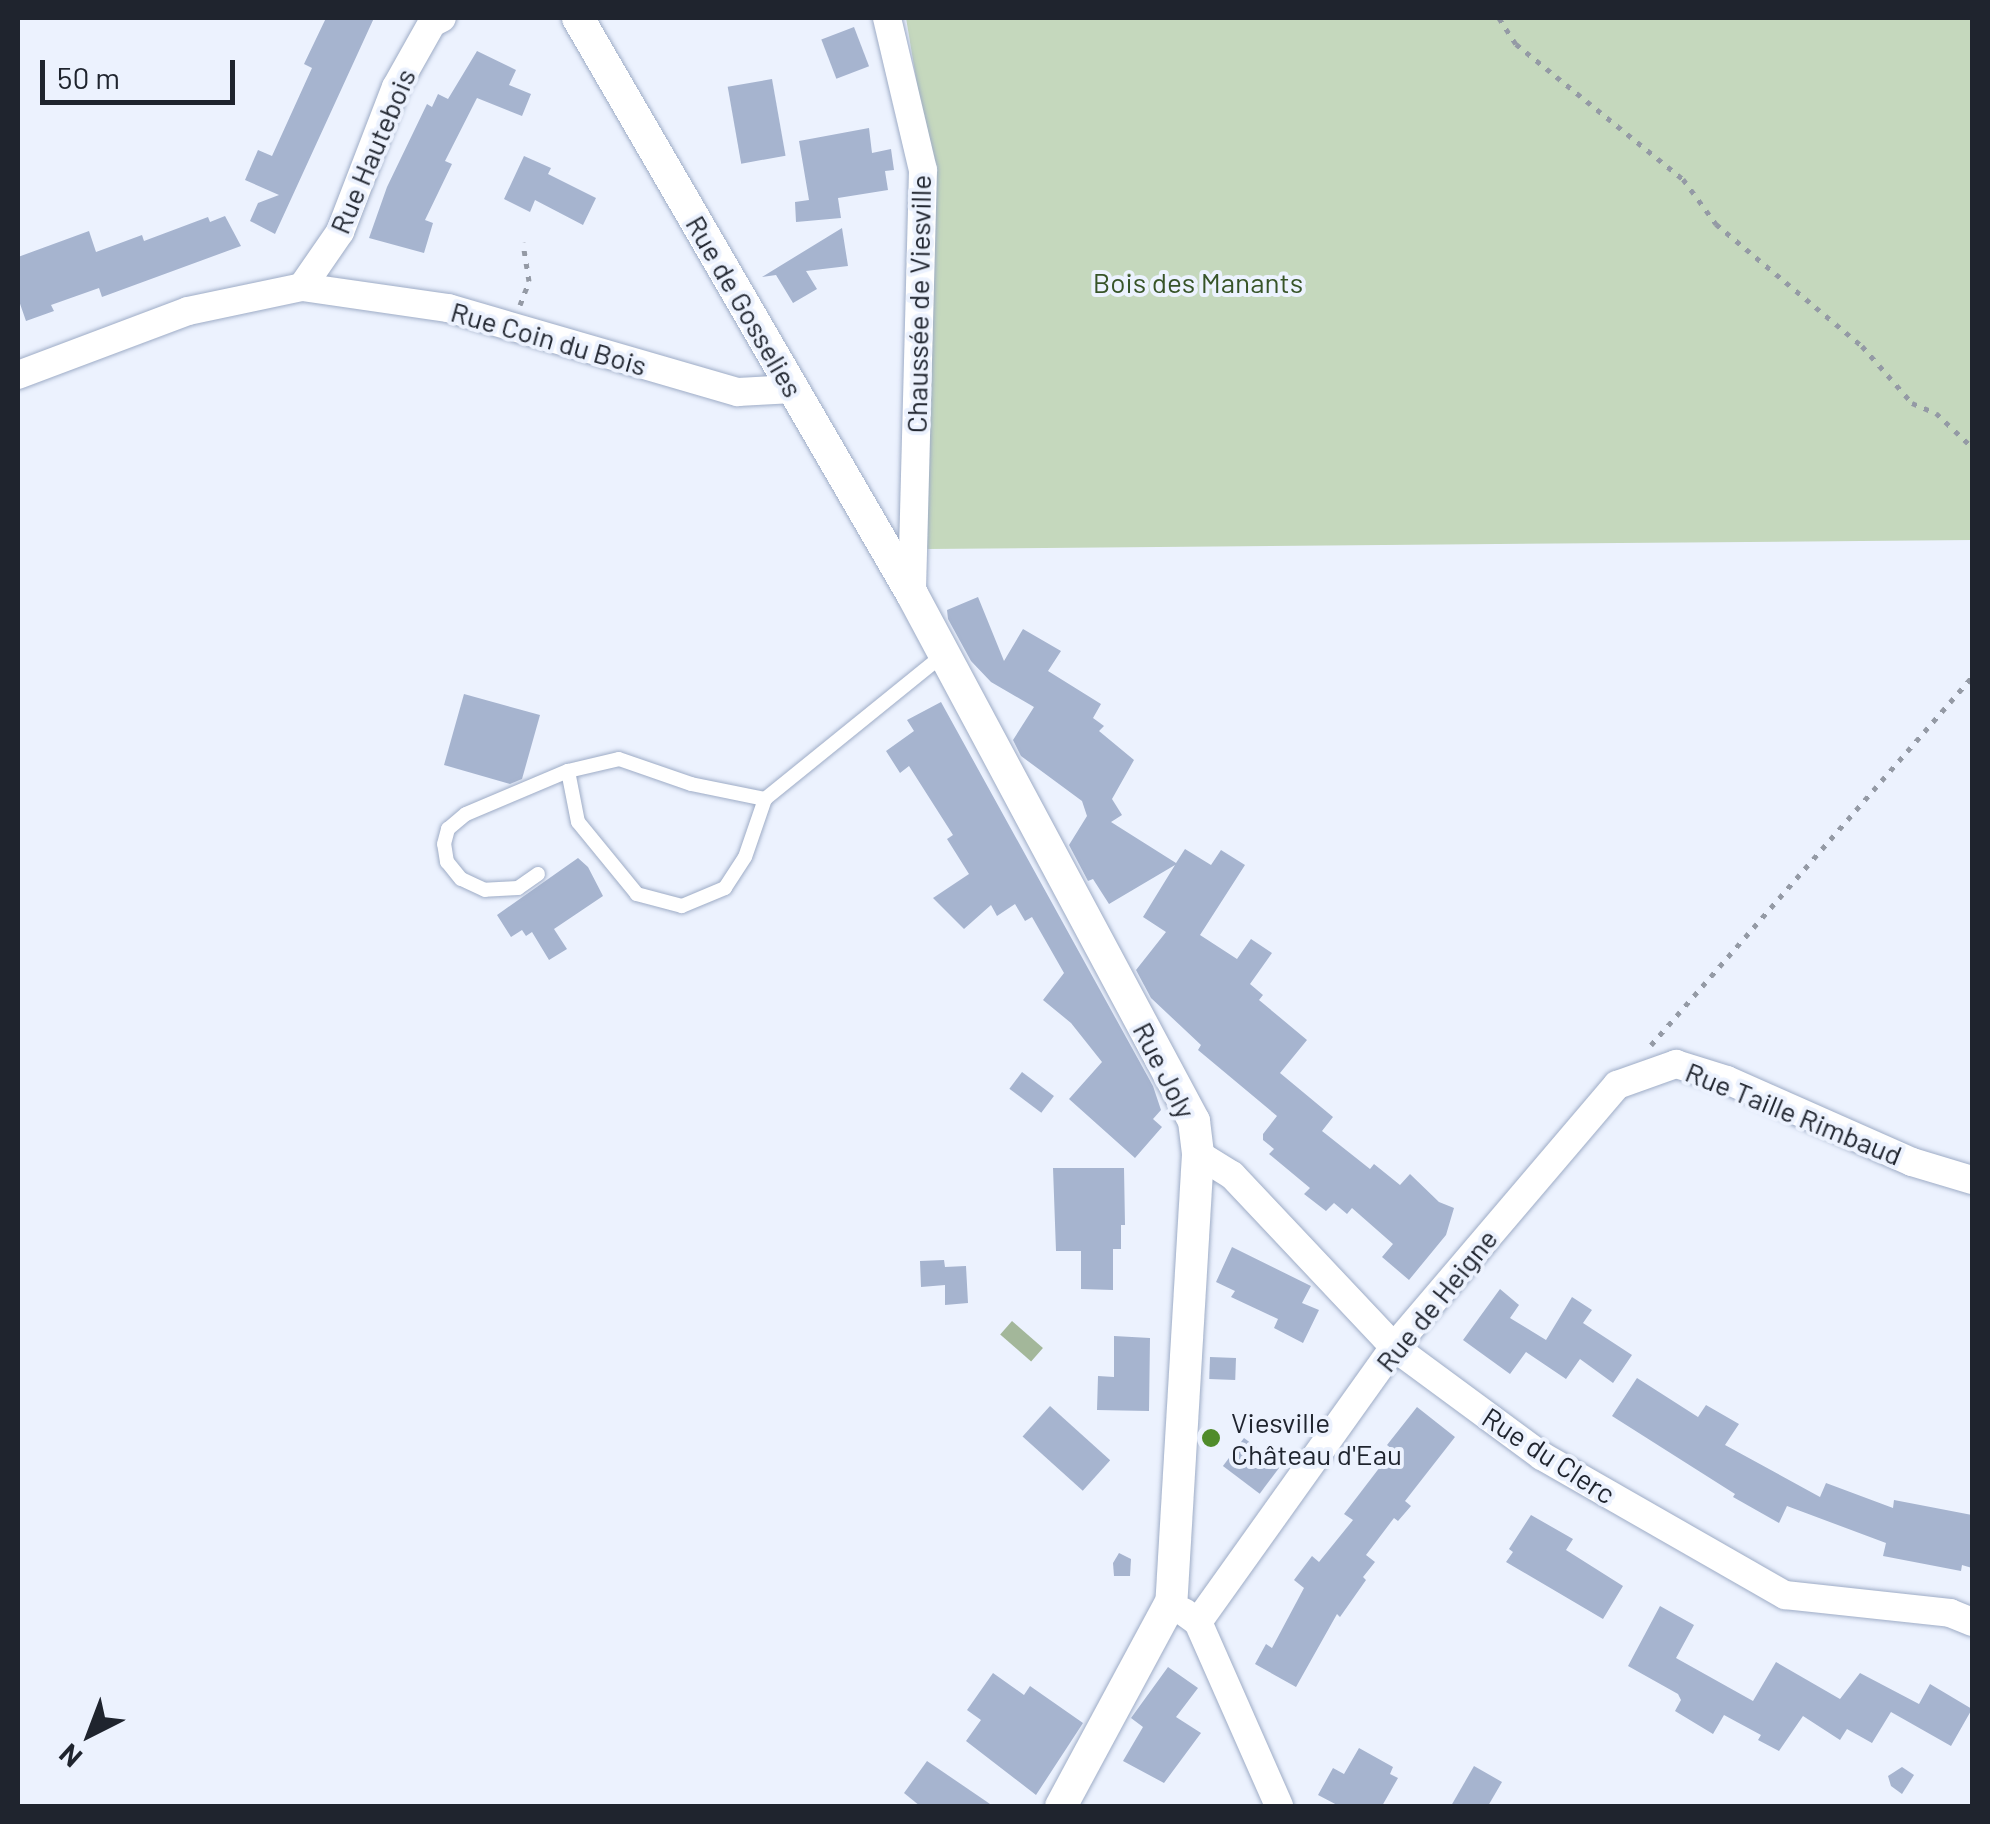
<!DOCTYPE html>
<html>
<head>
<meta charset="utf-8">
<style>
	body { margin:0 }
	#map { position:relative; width:1990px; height:1824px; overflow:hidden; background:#ecf2fe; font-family:Barlow,sans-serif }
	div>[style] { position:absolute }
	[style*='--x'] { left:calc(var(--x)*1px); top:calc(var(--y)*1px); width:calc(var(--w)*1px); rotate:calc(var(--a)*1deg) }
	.green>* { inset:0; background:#c5d8bd }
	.water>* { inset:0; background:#a3b79a; transform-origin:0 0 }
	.building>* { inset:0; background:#a6b4cf; transform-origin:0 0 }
	.path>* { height:5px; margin-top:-2.5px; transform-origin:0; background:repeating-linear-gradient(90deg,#949aa5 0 5px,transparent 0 13px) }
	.roads { filter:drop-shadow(0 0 2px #9eacc6) drop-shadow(0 0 2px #9eacc6) }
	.service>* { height:14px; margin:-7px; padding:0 7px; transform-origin:7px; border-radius:7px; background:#fff }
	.minor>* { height:28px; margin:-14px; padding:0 14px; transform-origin:14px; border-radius:14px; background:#fff }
	.tertiary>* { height:32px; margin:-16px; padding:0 16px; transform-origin:16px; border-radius:16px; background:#fff }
	.dots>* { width:28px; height:28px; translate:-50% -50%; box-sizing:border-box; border:5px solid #ecf2fe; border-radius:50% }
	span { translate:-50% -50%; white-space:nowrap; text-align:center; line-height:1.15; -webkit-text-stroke:8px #ecf2fe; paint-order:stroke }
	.street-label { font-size:28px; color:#1f242e }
	.park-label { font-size:28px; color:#375428 }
	.poi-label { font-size:28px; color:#1f242e }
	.left { translate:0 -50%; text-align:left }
	.frame { position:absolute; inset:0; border:20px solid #1f242e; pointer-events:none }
	.north { position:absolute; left:40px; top:1684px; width:100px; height:100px; -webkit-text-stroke:8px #ecf2fe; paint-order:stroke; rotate:222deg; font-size:28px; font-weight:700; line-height:40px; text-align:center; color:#1f242e }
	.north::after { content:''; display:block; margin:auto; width:35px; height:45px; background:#1f242e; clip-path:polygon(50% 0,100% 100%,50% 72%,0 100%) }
	.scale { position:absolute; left:40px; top:60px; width:195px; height:45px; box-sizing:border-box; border:5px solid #1f242e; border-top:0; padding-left:12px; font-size:30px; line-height:35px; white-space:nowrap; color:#1f242e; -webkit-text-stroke:8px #ecf2fe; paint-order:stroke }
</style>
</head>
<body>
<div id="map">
	<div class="green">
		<i style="clip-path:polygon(906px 18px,1972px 18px,1972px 540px,927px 549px,934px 186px)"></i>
	</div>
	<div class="water">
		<i style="left:1012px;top:1321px;width:41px;height:18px;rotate:41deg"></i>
	</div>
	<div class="building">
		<i style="clip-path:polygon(326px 18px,374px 18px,275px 234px,250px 221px,258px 203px,279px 195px,245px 180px,258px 150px,272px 156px,312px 68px,304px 64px)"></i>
		<i style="left:854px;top:27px;width:42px;height:35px;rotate:69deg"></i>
		<i style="clip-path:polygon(477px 51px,516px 70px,509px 85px,531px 94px,522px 116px,477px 98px,445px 161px,452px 164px,425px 220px,433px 223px,424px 253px,369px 238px,387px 187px,427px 104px,432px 107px,438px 94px,448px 99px)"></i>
		<i style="left:772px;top:79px;width:78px;height:45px;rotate:80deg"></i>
		<i style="clip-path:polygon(869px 128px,872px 153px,891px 149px,894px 170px,885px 171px,888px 190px,838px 198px,841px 218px,796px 222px,795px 202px,809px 200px,799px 141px)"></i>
		<i style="clip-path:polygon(524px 156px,551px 168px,548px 174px,596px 198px,583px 225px,535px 200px,530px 212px,504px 199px)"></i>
		<i style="clip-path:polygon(225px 216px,241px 246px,102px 297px,99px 288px,51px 305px,54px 311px,26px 321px,18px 298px,18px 257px,89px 231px,96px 252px,142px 235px,144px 241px,208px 217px,210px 222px)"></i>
		<i style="clip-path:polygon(842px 228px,848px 266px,806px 271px,817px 289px,793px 303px,776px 275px,762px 277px)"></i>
		<i style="clip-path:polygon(978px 597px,1004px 661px,1023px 629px,1061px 651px,1048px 671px,1101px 704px,1093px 718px,1104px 726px,1099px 731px,1134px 760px,1112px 799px,1122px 815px,1111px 822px,1176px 863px,1185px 849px,1211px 865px,1221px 850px,1245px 865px,1200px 935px,1237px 959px,1251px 939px,1272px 953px,1250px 984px,1263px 995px,1259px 1000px,1307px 1040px,1280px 1073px,1333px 1117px,1322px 1131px,1370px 1169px,1374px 1164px,1400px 1185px,1410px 1174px,1439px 1202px,1454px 1208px,1446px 1235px,1409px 1280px,1382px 1257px,1393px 1244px,1352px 1208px,1347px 1214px,1334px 1203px,1326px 1211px,1304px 1194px,1310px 1188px,1269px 1154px,1274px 1149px,1263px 1140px,1263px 1134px,1277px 1116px,1198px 1050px,1201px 1045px,1151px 998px,1136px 970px,1166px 932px,1143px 917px,1175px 865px,1109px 904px,1093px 879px,1088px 881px,1069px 845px,1087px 816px,1082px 801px,1021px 756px,1013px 740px,1034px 707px,991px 682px,971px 661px,948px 619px,947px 610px)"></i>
		<i style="clip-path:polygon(464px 694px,540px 715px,522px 779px,510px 784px,444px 765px)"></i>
		<i style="clip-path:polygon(941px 702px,1153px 1086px,1161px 1110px,1153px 1119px,1162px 1127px,1135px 1158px,1069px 1099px,1102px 1062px,1071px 1023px,1043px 1000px,1064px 973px,1032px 917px,1025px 921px,1015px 904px,997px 916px,991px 905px,964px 929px,933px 898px,969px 874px,947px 839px,953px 835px,909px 766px,900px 773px,886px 751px,914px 731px,907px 720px)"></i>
		<i style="clip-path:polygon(578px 858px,588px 867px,603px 896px,554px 929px,567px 949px,549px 960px,532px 932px,526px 936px,522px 930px,511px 937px,497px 915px)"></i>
		<i style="left:1022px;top:1072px;width:40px;height:21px;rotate:37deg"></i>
		<i style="clip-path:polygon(1053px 1168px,1124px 1168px,1125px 1225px,1121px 1225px,1121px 1249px,1113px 1249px,1113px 1290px,1081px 1289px,1081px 1251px,1056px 1251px)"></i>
		<i style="clip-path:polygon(1232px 1247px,1311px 1286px,1302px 1303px,1319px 1310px,1303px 1343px,1274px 1328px,1278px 1319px,1231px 1297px,1235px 1291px,1216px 1282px)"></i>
		<i style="clip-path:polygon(944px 1260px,945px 1267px,966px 1266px,968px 1303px,945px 1305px,945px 1285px,921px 1287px,920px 1261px)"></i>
		<i style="clip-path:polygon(1500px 1289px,1519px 1305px,1510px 1318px,1546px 1340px,1572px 1297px,1592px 1310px,1583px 1323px,1632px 1355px,1613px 1383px,1580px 1359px,1566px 1379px,1526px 1352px,1510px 1374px,1463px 1340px)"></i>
		<i style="clip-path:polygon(1114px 1336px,1150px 1338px,1149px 1411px,1097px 1410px,1098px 1376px,1114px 1377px)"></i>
		<i style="left:1210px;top:1357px;width:26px;height:22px;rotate:2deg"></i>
		<i style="clip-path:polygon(1637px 1378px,1698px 1417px,1706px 1405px,1739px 1424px,1725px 1445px,1820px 1497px,1826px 1483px,1893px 1508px,1894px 1500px,1972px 1515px,1972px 1568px,1962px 1565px,1961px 1571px,1883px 1556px,1886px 1543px,1787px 1506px,1779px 1523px,1733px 1497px,1735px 1494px,1612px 1416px)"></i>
		<i style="left:1050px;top:1406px;width:81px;height:41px;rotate:42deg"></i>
		<i style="clip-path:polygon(1417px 1407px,1455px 1437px,1405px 1501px,1411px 1506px,1398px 1521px,1394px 1518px,1366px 1555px,1375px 1562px,1363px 1577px,1366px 1580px,1340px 1617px,1337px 1614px,1296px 1687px,1255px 1664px,1266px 1644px,1272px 1648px,1304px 1588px,1294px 1580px,1312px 1556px,1319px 1562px,1353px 1520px,1344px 1514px,1393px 1450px,1387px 1445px)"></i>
		<i style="left:1244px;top:1438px;width:46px;height:35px;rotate:37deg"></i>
		<i style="clip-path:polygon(1531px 1515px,1573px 1539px,1566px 1550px,1623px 1586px,1603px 1619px,1506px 1562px,1513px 1552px,1509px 1549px)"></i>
		<i style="clip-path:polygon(1119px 1553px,1131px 1559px,1130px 1576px,1114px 1576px,1113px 1563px)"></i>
		<i style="clip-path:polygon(1660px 1606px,1694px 1625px,1676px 1658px,1753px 1701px,1776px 1662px,1840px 1699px,1860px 1673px,1919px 1704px,1930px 1684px,1972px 1709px,1951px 1746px,1891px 1712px,1872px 1743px,1847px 1729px,1840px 1740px,1803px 1716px,1779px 1751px,1758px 1740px,1761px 1735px,1724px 1715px,1713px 1734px,1675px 1711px,1681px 1700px,1678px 1694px,1628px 1666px)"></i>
		<i style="clip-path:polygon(1168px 1667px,1198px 1688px,1176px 1717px,1201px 1733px,1164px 1783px,1123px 1761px,1143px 1727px,1131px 1718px)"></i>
		<i style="clip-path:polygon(993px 1673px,1024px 1695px,1030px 1686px,1083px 1723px,1036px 1795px,966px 1741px,981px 1720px,967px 1710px)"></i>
		<i style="clip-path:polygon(1359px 1748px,1393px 1767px,1390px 1774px,1398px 1778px,1382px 1806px,1339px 1806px,1318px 1795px,1333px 1768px,1344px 1774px)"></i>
		<i style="clip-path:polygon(927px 1761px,993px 1806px,920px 1806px,904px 1793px)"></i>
		<i style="clip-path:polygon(1474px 1766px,1502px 1782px,1488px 1806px,1451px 1806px)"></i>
		<i style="clip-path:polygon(1902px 1767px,1914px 1775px,1902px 1794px,1891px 1786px,1888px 1776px)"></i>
	</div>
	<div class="path">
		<i style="--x:1499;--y:18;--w:31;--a:57"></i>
		<i style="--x:1516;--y:44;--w:215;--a:39"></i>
		<i style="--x:1683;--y:179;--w:56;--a:53.7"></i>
		<i style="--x:1716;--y:224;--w:190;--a:39.9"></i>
		<i style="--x:1862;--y:346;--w:76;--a:48.7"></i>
		<i style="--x:1912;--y:403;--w:26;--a:23"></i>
		<i style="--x:1936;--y:413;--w:50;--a:43.4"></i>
		<i style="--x:520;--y:305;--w:26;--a:-69"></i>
		<i style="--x:529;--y:281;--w:39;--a:-99"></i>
		<i style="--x:1651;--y:1045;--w:488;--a:-48.9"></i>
	</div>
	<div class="roads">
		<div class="service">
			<i style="--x:765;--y:799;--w:61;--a:109"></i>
			<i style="--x:745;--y:857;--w:37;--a:123"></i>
			<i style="--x:725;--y:888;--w:47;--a:157.3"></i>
			<i style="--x:682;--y:906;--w:47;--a:-165.1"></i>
			<i style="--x:637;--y:894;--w:93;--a:-129.3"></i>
			<i style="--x:578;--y:822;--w:52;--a:-101.1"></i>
			<i style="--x:568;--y:771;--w:52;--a:-13.2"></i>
			<i style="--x:619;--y:759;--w:76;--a:19.1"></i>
			<i style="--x:691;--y:784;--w:76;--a:11.5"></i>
			<i style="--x:765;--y:799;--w:230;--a:-39"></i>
			<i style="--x:538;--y:874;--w:24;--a:145"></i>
			<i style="--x:518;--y:888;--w:33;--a:177"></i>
			<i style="--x:485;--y:890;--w:26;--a:-155"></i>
			<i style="--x:461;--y:879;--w:22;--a:-129"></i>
			<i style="--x:447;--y:862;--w:18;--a:-99"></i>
			<i style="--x:444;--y:844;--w:16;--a:-75"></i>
			<i style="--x:448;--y:829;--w:23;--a:-40"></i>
			<i style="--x:466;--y:814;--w:111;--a:-22.9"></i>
		</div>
		<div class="minor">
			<i style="--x:887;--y:18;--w:156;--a:76.7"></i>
			<i style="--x:923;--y:170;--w:424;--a:91.5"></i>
			<i style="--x:302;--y:287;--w:67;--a:-55.4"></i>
			<i style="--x:340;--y:232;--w:155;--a:-68.9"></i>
			<i style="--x:396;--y:87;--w:73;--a:-60.6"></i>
			<i style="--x:432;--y:23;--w:11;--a:-27"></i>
			<i style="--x:18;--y:375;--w:182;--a:-20.6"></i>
			<i style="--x:188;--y:311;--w:116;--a:-11.9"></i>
			<i style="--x:302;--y:287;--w:148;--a:8.2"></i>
			<i style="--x:448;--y:308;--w:302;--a:16.2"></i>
			<i style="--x:738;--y:392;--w:55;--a:-3.1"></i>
			<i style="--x:1198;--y:1154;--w:40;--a:32"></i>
			<i style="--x:1232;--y:1175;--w:236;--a:46.7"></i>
			<i style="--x:1394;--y:1347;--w:184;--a:36.4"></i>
			<i style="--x:1542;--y:1456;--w:280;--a:29.8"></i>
			<i style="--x:1785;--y:1595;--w:166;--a:6.2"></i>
			<i style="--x:1950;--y:1613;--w:24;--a:22"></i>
			<i style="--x:1184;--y:1612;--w:17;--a:36"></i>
			<i style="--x:1198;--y:1622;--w:201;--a:66.2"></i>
			<i style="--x:1198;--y:1622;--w:338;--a:-54.5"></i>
			<i style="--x:1394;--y:1347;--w:344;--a:-49.6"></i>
			<i style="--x:1617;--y:1085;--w:63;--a:-19.6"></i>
			<i style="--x:1676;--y:1064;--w:53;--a:17.4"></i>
			<i style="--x:1727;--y:1080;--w:202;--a:23.9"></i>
			<i style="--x:1912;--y:1162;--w:63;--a:16.7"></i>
		</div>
		<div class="tertiary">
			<i style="--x:578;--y:18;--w:666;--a:59.89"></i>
			<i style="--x:912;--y:594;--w:598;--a:61.85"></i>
			<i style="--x:1194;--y:1121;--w:33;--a:83"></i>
			<i style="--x:1198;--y:1154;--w:449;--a:93.4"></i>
			<i style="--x:1171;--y:1602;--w:232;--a:118.3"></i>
		</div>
	</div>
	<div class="dots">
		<i style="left:1211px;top:1438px;background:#508c2b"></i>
	</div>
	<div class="street-label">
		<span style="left:372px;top:151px;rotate:-67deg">Rue Hautebois</span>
		<span style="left:918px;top:304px;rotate:-89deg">Chaussée de Viesville</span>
		<span style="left:745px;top:306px;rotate:60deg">Rue de Gosselies</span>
		<span style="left:549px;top:338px;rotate:16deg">Rue Coin du Bois</span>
		<span style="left:1165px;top:1070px;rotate:63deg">Rue Joly</span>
		<span style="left:1794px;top:1113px;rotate:22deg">Rue Taille Rimbaud</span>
		<span style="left:1436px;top:1300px;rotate:-51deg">Rue de Heigne</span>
		<span style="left:1549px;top:1455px;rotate:33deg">Rue du Clerc</span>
	</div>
	<div class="park-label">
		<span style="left:1198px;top:282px">Bois des Manants</span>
	</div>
	<div class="poi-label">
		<span class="left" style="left:1231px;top:1438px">Viesville<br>Château d'Eau</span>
	</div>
	<div class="frame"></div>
	<div class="north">N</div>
	<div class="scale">50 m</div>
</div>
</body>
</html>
